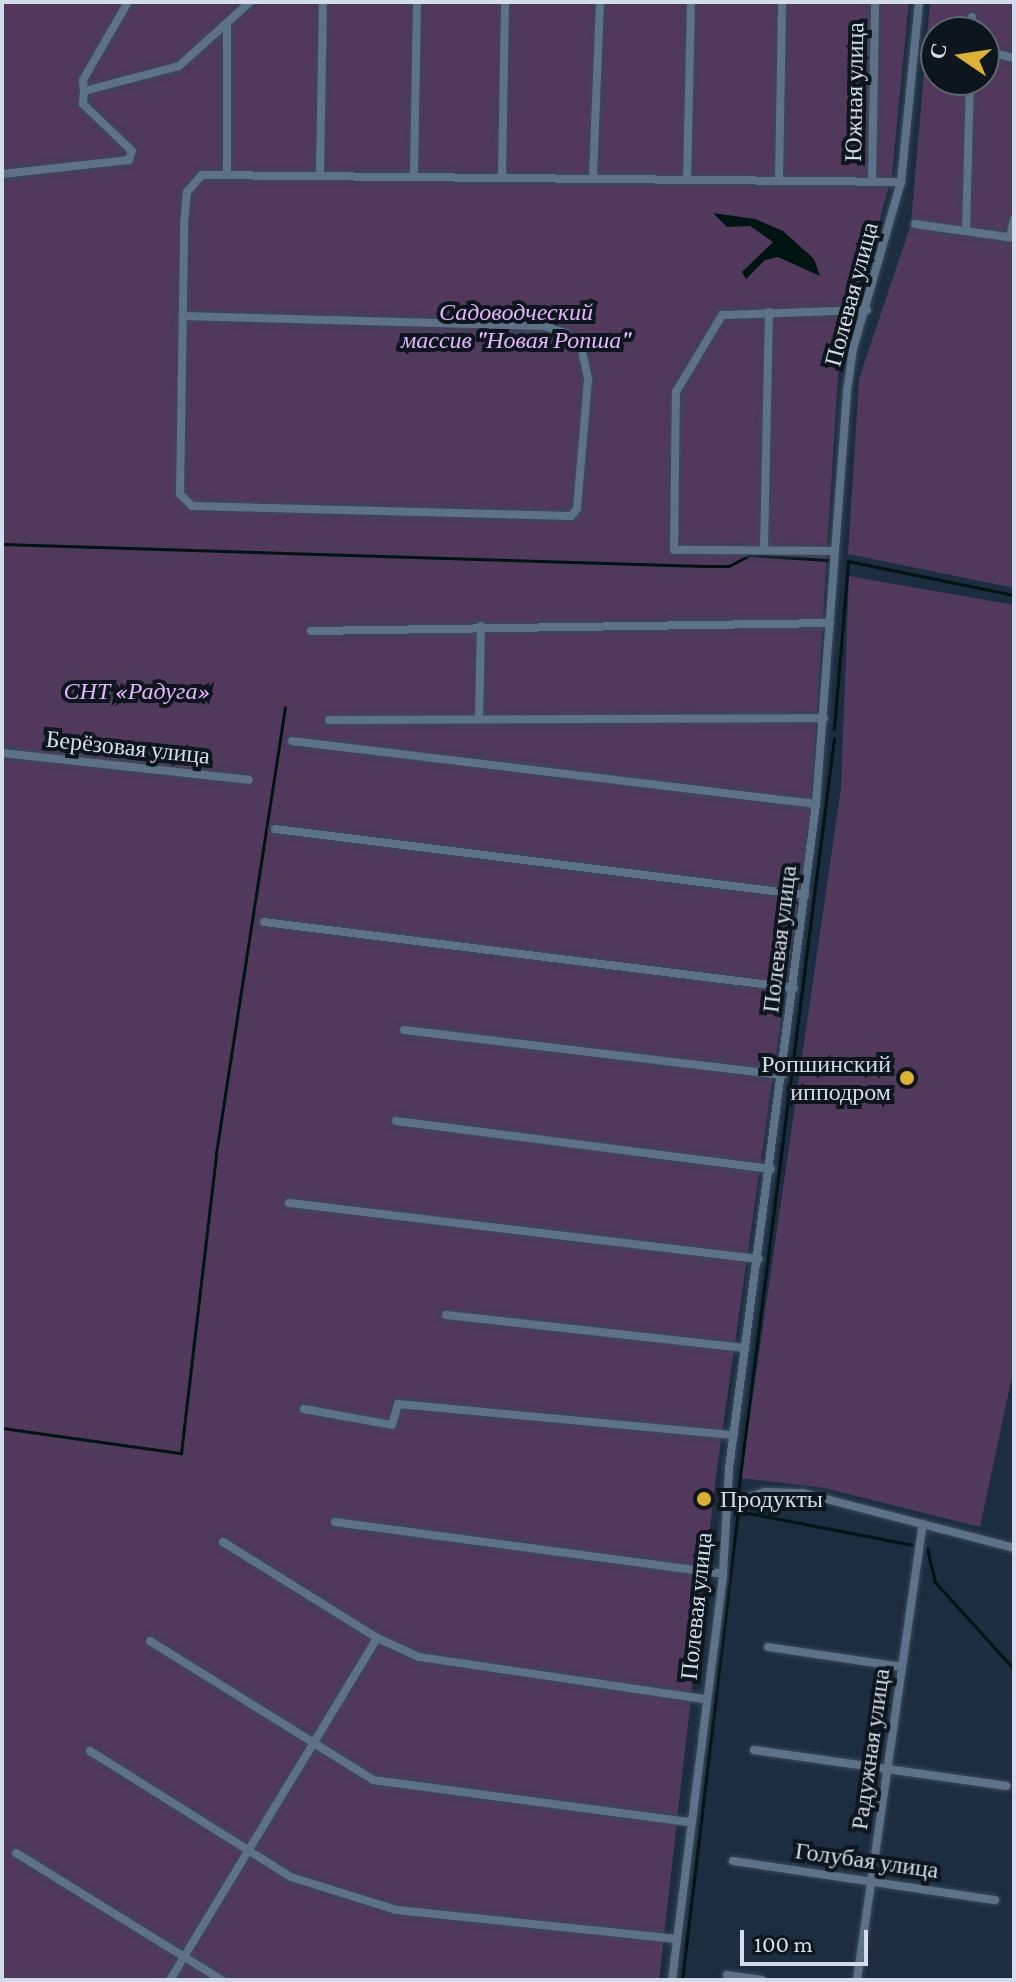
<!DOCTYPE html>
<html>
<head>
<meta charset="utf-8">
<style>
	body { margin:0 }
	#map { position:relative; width:1016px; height:1982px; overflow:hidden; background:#1b2d3f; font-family:"Crimson Pro",serif }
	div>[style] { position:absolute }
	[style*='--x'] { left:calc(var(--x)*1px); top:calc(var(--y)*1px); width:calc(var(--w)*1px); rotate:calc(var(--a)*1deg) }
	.green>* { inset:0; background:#50395b }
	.water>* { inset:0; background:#001412 }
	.stream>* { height:3px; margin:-1.5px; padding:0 1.5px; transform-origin:1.5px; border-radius:1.5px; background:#001412 }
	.roads { filter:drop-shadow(0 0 2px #3a4959) drop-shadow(0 0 2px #3a4959) }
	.street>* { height:8px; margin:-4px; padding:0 4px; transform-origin:4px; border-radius:4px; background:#5d7187 }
	.dots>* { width:22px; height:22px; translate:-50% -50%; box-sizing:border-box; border:4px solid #0d151d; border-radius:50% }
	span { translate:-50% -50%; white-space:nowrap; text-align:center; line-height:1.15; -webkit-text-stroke:8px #0d151d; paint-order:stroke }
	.street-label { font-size:24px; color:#d2dde9 }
	.park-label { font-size:24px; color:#e6b5fd; font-style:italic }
	.poi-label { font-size:24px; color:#d2dde9 }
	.right { translate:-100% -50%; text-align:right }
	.left { translate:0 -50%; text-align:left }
	.frame { position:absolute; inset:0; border:4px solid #d2dde9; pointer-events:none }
	.north { position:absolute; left:920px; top:16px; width:80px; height:80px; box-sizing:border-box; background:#0d151d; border:2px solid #5c656f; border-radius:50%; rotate:283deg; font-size:22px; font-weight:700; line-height:32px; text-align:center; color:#d2dde9 }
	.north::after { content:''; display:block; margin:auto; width:28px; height:36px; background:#ddb133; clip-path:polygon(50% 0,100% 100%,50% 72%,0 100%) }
	.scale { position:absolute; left:740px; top:1930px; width:128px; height:36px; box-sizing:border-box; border:4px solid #d2dde9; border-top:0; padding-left:10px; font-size:24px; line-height:28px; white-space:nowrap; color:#d2dde9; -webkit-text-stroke:6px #0d151d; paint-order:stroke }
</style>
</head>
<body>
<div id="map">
	<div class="green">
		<i style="clip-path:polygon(2px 2px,909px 2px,892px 174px,838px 376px,811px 809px,716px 1476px,659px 1980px,2px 1980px)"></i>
		<i style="clip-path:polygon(evenodd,930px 2px,1014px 2px,1014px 588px,848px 554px,859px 379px,911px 224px,930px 2px,936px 32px,984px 32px,984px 80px,936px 80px,936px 32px)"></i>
		<i style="clip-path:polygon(849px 576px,1014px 605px,1014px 1367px,980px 1527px,824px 1488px,741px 1478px,841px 788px)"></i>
	</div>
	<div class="water">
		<i style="clip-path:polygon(713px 213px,755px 219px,783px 231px,814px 259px,820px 276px,778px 257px,765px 260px,746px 279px,742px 272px,773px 242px,750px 226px,727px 227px)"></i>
	</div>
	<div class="stream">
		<i style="--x:2;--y:544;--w:702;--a:1.8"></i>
		<i style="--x:704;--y:566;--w:25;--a:0"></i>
		<i style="--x:729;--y:566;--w:24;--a:-28"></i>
		<i style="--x:750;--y:555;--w:78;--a:3.7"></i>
		<i style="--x:834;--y:729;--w:169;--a:-85.2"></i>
		<i style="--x:848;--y:561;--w:169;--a:11.6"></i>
		<i style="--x:2;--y:1428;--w:181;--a:8"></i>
		<i style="--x:181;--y:1453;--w:302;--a:-83.3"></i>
		<i style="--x:216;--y:1153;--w:451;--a:-81.2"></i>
		<i style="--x:738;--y:1492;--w:760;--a:-82.74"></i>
		<i style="--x:738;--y:1511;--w:178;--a:11"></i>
		<i style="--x:927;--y:1548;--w:35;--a:77"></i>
		<i style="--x:935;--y:1582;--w:118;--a:47.8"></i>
		<i style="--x:682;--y:1980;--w:475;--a:-83.2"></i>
	</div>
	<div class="roads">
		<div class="street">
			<i style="--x:227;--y:23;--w:149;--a:90"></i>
			<i style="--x:972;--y:32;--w:15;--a:-90"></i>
			<i style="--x:984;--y:50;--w:31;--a:15"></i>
			<i style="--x:84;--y:91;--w:11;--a:-95"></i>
			<i style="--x:83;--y:80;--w:90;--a:-60"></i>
			<i style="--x:320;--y:172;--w:170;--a:-89"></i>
			<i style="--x:2;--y:174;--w:128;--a:-6.3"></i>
			<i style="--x:129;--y:160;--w:9;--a:-72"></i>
			<i style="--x:132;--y:151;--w:68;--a:-136.2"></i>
			<i style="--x:83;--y:104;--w:13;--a:-86"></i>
			<i style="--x:84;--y:91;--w:98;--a:-14.7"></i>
			<i style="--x:179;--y:66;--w:96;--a:-42"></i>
			<i style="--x:414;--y:174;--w:172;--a:-89"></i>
			<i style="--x:502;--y:176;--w:174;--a:-89"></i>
			<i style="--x:593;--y:176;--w:174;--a:-87.7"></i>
			<i style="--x:687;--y:179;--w:177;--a:-88.7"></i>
			<i style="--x:779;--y:180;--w:178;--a:-89"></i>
			<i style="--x:872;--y:182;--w:180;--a:-89"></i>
			<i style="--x:915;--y:224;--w:100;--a:8"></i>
			<i style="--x:966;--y:231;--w:151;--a:-88.5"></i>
			<i style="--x:1010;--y:237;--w:18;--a:-77"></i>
			<i style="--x:183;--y:316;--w:361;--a:1.6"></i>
			<i style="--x:544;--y:326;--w:23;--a:18"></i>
			<i style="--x:566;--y:333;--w:20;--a:41"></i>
			<i style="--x:581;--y:346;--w:35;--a:78"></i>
			<i style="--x:588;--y:380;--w:129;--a:94.9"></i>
			<i style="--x:577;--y:509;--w:9;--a:131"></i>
			<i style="--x:571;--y:516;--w:379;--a:-178.5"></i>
			<i style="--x:192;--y:506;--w:17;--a:-135"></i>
			<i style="--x:180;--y:494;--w:269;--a:-89.1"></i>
			<i style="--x:184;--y:225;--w:33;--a:-85"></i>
			<i style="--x:187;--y:192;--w:23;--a:-49"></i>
			<i style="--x:202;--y:175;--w:699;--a:0.57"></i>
			<i style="--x:764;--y:549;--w:237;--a:-88.8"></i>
			<i style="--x:835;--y:551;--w:161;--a:-179.6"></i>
			<i style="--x:674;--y:550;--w:158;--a:-89.3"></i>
			<i style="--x:676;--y:392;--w:90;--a:-59.1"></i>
			<i style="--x:722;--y:315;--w:145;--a:-2"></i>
			<i style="--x:311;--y:631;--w:519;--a:-0.88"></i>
			<i style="--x:479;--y:719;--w:93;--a:-88.8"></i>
			<i style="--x:329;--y:720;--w:495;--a:-0.2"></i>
			<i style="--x:292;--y:741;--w:528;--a:6.86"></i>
			<i style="--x:2;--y:753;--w:248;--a:6.2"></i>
			<i style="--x:275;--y:829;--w:534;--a:7.1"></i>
			<i style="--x:264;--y:922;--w:534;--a:7.1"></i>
			<i style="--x:404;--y:1030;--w:381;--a:6.8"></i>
			<i style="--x:396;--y:1121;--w:378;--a:7.3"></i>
			<i style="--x:289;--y:1203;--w:473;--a:6.8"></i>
			<i style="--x:446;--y:1315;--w:301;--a:6.3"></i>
			<i style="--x:304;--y:1409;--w:89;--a:10.3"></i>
			<i style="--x:392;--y:1425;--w:22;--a:-74"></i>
			<i style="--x:398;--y:1404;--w:337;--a:5.3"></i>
			<i style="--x:729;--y:1503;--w:38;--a:-17"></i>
			<i style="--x:765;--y:1492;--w:38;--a:2"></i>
			<i style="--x:803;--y:1493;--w:218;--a:14.6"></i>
			<i style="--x:335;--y:1522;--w:391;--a:7.6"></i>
			<i style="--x:223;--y:1542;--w:181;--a:31.9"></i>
			<i style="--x:377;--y:1638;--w:46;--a:24.3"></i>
			<i style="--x:419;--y:1657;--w:289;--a:8.4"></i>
			<i style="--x:150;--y:1641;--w:263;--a:31.9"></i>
			<i style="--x:373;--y:1780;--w:318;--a:7.6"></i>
			<i style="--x:768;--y:1647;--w:135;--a:8.5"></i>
			<i style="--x:754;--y:1750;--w:255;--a:8.1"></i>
			<i style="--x:90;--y:1751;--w:237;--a:32.1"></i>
			<i style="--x:291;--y:1877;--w:110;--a:17.4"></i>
			<i style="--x:396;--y:1910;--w:281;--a:5.9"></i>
			<i style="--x:16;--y:1853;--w:242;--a:31.7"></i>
			<i style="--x:733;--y:1861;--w:265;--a:8.5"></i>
			<i style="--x:727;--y:1975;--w:35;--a:8"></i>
			<i style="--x:170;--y:1980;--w:400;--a:-58.8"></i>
			<i style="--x:672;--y:1980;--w:409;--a:-82.8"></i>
			<i style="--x:723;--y:1574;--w:105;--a:-86.7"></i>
			<i style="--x:729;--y:1469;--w:671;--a:-82.55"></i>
			<i style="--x:816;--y:804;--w:414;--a:-85.7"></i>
			<i style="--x:847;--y:391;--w:42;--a:-81.9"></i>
			<i style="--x:853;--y:349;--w:174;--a:-74"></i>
			<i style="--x:901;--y:182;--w:181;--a:-84.3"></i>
			<i style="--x:857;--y:1980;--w:461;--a:-81.8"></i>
		</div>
	</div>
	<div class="dots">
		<i style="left:907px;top:1078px;background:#ddb133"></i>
		<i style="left:704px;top:1499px;background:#ddb133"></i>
	</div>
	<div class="street-label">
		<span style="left:854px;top:92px;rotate:-89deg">Южная улица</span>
		<span style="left:851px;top:294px;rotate:-75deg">Полевая улица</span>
		<span style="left:128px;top:747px;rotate:6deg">Берёзовая улица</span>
		<span style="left:779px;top:939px;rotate:-83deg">Полевая улица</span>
		<span style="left:696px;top:1606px;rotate:-84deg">Полевая улица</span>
		<span style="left:870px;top:1749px;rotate:-82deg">Радужная улица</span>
		<span style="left:867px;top:1860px;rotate:8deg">Голубая улица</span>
	</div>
	<div class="park-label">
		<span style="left:516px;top:326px">Садоводческий<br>массив "Новая Ропша"</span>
		<span style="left:137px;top:691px">СНТ «Радуга»</span>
	</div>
	<div class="poi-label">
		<span class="right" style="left:891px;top:1078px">Ропшинский<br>ипподром</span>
		<span class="left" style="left:720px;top:1499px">Продукты</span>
	</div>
	<div class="frame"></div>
	<div class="north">С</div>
	<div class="scale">100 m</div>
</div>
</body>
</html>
